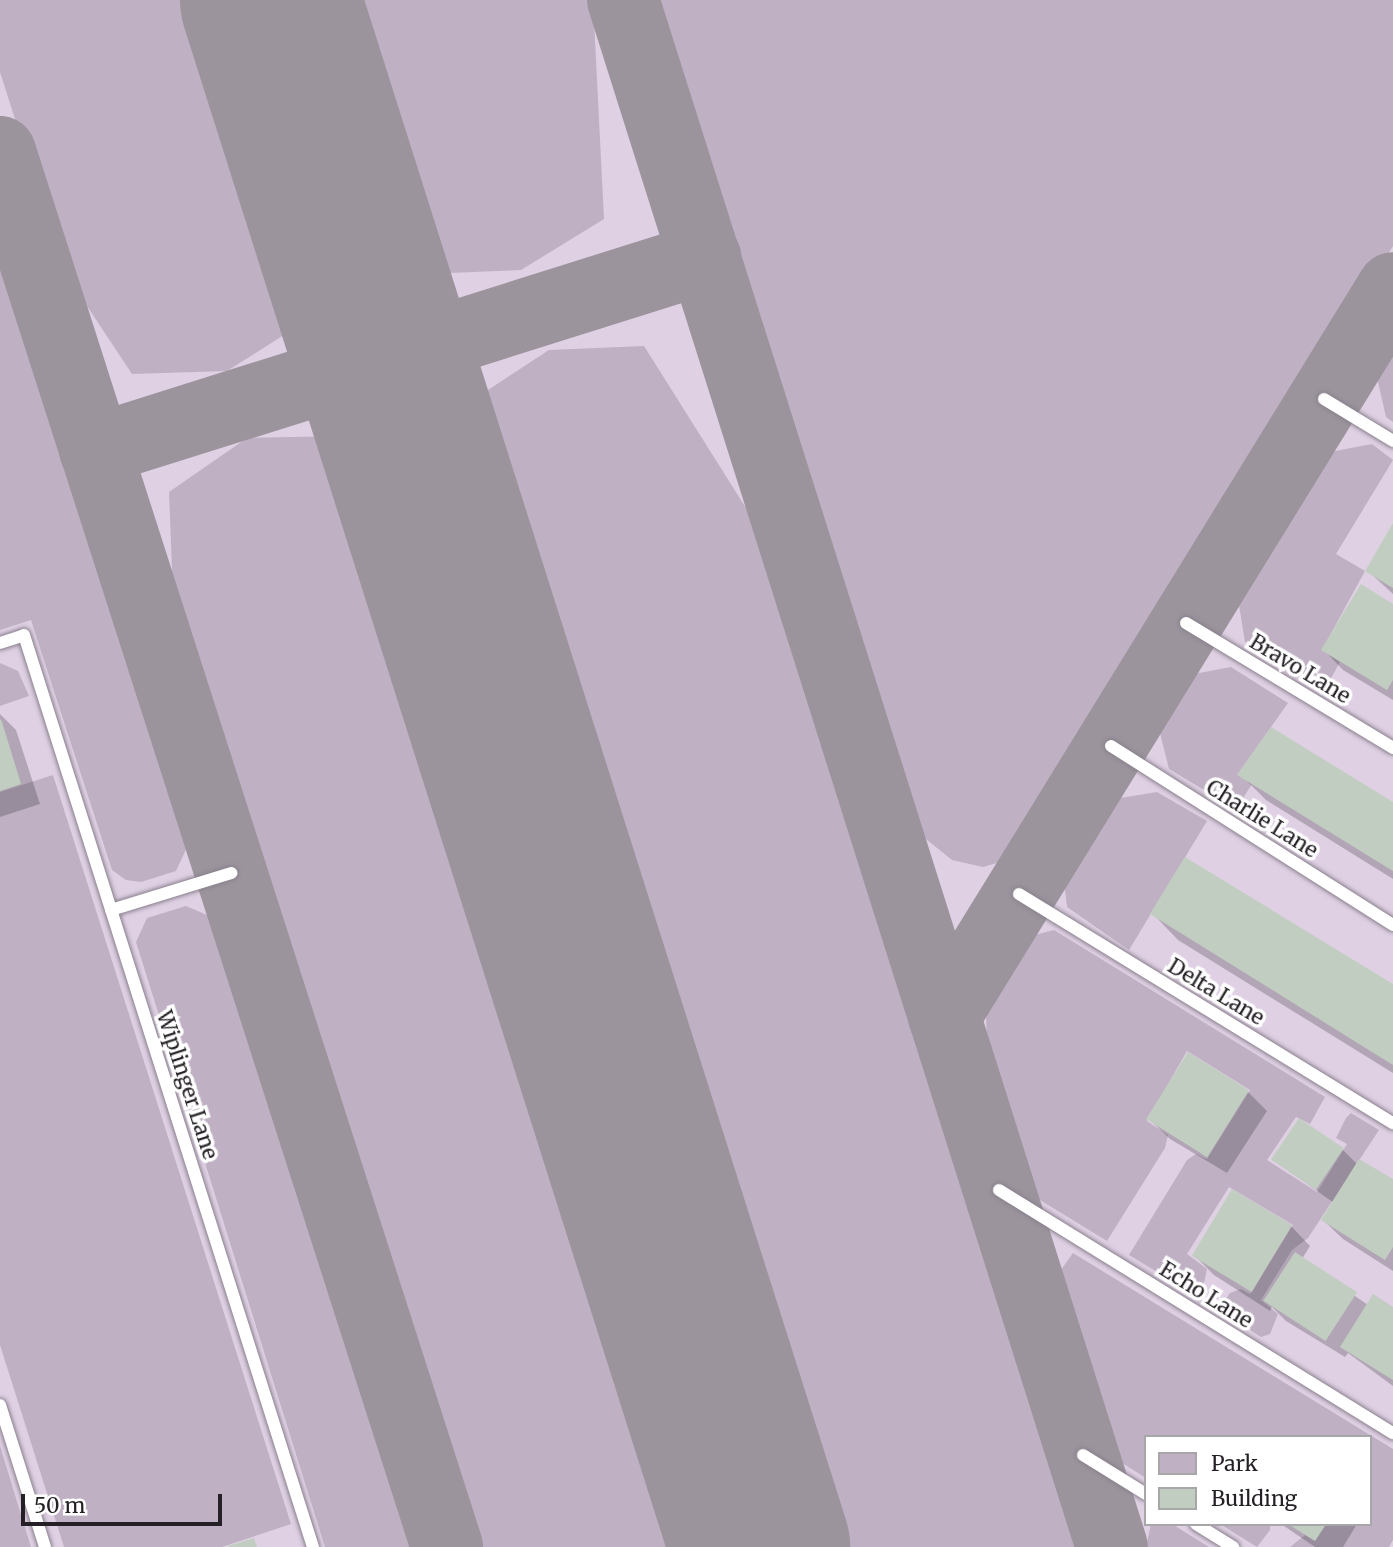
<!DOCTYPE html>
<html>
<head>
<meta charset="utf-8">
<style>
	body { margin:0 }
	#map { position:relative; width:1393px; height:1547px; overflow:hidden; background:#e7ddea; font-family:Merriweather,serif }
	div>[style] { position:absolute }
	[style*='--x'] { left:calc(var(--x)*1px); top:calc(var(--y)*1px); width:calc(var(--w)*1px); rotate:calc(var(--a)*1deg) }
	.built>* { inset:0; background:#dfd0e4 }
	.green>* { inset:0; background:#bfb1c3 }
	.shadow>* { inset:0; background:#0003 }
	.taxiway>* { height:72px; margin:-36px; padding:0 36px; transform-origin:36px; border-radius:36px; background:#9b949d }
	.runway>* { height:180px; margin:-90px; padding:0 90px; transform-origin:90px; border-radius:90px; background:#9b949d }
	.building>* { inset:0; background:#c2cdc1; transform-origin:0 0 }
	.roads { filter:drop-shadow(0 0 2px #89808c) drop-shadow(0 0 2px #89808c) }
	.service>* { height:12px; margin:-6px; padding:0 6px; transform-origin:6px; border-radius:6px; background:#fff }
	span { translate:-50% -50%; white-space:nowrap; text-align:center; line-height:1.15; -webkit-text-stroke:7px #fff; paint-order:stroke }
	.street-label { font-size:21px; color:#242025 }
	.legend { position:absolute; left:1144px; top:1435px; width:228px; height:91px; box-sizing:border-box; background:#fff; border:2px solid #a7a6a8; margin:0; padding:9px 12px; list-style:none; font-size:21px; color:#242025 }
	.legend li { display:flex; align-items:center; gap:14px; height:35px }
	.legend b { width:35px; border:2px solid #a7a6a8 }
	.scale { position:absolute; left:21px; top:1494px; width:201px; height:32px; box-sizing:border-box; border:4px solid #242025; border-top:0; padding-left:9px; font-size:21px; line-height:24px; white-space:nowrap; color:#242025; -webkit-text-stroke:5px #fff; paint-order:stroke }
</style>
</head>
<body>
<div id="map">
	<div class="built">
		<i style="clip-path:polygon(evenodd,0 0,1393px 0,1393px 1547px,0 1547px,0 0,1146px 1437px,1370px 1437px,1370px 1524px,1146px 1524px,1146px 1437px)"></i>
	</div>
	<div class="green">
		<i style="clip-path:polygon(0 0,205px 0,306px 321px,227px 371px,132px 374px,81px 297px,54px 242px,0 72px)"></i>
		<i style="clip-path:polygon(338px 0,588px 0,594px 20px,604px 219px,521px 270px,425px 274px)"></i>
		<i style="clip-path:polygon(656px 0,1393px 0,1393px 246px,1007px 860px,983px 867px,952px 860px,921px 835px)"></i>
		<i style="clip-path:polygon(0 242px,189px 843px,176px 871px,141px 882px,126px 880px,112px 870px,31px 620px,0 630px)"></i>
		<i style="clip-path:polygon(1393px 339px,1393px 422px,1386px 417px,1375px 369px)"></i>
		<i style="clip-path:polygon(644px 346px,751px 516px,1078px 1547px,826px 1547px,465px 405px,549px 350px)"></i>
		<i style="clip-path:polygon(341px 436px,695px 1547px,467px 1547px,174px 620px,169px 492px,247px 438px)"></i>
		<i style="clip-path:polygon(1372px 444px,1393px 460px,1336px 554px,1365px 571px,1322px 650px,1340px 662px,1325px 689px,1245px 642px,1237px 593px,1325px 453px)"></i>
		<i style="clip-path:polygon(0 663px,18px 671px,29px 696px,0 706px)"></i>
		<i style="clip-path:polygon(1231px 667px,1288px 703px,1238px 774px,1252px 784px,1236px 809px,1169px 769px,1157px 721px,1183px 676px)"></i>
		<i style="clip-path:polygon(53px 775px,291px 1524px,222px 1547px,64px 1547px,0 1345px,0 792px)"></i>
		<i style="clip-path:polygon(1157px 792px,1207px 821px,1129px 950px,1067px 907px,1063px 873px,1108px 800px)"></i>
		<i style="clip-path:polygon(186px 906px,214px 918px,412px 1547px,325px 1547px,136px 942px,147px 918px)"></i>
		<i style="clip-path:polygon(1054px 930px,1325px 1097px,1310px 1124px,1296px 1117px,1267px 1160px,1317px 1192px,1347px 1144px,1336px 1138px,1346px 1118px,1351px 1113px,1379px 1130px,1308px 1238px,1292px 1250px,1261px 1300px,1278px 1314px,1270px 1334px,1261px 1337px,1225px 1314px,1224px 1302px,1230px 1293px,1241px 1289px,1250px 1294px,1293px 1225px,1229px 1187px,1187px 1254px,1207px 1269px,1203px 1288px,1192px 1293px,1129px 1255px,1187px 1160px,1196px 1154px,1207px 1159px,1250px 1090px,1187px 1051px,1147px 1121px,1168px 1135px,1165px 1148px,1107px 1241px,1035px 1197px,987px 1044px,986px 1013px,1023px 938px)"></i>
		<i style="clip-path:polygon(1073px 1253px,1393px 1449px,1393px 1540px,1389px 1547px,1290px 1547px,1305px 1535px,1315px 1541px,1326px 1524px,1370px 1524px,1370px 1437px,1146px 1437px,1146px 1478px,1117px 1460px,1058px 1274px)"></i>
		<i style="clip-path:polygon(0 1446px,31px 1547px,0 1547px)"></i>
		<i style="clip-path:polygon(1151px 1524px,1172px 1524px,1209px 1547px,1146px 1547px)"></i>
		<i style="clip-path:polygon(1220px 1524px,1270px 1524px,1270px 1530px,1257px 1547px)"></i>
	</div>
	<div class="shadow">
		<i style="clip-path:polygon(1393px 527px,1393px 594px,1367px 570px)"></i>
		<i style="clip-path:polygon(1393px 606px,1393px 700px,1343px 670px,1324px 650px)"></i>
		<i style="clip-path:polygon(0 714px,16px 730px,40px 804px,0 817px)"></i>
		<i style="clip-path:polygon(1240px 774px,1393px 804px,1393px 879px,1266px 800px)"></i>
		<i style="clip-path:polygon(1153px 914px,1393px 986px,1393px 1073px,1178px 940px)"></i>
		<i style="clip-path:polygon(1248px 1092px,1267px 1111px,1227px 1173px,1170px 1139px,1150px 1120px)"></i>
		<i style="clip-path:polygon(1343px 1150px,1358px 1165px,1393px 1181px,1393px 1271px,1343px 1239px,1323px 1220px,1334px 1203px,1275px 1161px)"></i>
		<i style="clip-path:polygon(1291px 1226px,1310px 1246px,1302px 1259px,1368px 1305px,1393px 1309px,1393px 1386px,1348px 1353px,1345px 1357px,1286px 1321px,1272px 1307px,1270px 1311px,1214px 1275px,1194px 1255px)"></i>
		<i style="clip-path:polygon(1281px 1524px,1357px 1524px,1343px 1547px,1315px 1547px)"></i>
	</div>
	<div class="taxiway">
		<i style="--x:623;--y:0;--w:1622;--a:72.46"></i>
		<i style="--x:0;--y:152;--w:1465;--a:72.23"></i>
		<i style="--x:95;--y:450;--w:640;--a:-17.47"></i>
		<i style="--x:944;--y:1017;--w:856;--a:-58.37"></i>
	</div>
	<div class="runway">
		<i style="--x:270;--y:0;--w:1623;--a:72.42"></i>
	</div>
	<div class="building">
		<i style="clip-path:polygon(1393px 523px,1393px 588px,1365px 571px)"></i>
		<i style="clip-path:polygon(1361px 584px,1393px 604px,1393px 680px,1387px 690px,1321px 650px)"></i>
		<i style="clip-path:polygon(1px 719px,21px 784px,0 791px,0 720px)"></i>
		<i style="clip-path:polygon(1271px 727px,1393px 802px,1393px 871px,1237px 775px)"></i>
		<i style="clip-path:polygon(1185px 857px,1393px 984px,1393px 1065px,1150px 914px)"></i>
		<i style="left:1188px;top:1052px;width:72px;height:79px;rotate:32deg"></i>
		<i style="left:1299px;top:1118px;width:54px;height:50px;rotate:34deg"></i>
		<i style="clip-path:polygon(1359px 1159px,1393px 1179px,1393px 1247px,1385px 1260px,1321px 1220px)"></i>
		<i style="left:1232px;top:1189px;width:70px;height:78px;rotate:31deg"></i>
		<i style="left:1295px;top:1252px;width:74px;height:58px;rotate:33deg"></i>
		<i style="clip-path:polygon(1373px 1294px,1393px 1307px,1393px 1380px,1340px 1347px)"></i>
		<i style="clip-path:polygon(1288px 1524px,1326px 1524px,1315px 1541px)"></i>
		<i style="clip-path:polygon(254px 1538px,257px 1547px,228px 1547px,228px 1546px)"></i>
	</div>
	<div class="roads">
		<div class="service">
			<i style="--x:1324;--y:399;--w:81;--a:31.3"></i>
			<i style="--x:1186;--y:623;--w:242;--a:31.1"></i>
			<i style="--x:0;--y:643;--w:25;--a:-18"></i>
			<i style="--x:24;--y:635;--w:957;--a:72.42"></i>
			<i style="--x:1111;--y:746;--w:334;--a:32.4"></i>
			<i style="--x:1019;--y:894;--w:439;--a:31.5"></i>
			<i style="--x:111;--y:910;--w:126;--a:-17.1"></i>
			<i style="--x:999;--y:1190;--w:463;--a:31.7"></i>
			<i style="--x:0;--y:1405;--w:149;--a:72.4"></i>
			<i style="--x:1083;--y:1455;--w:74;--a:31.8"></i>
			<i style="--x:1196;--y:1524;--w:44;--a:31.9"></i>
		</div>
	</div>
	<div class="street-label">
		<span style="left:1300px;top:669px;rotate:31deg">Bravo Lane</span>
		<span style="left:1262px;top:819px;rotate:32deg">Charlie Lane</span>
		<span style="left:1216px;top:992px;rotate:31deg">Delta Lane</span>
		<span style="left:187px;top:1085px;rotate:72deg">Wiplinger Lane</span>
		<span style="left:1206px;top:1295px;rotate:32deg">Echo Lane</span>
	</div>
	<ul class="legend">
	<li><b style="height:19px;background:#bfb1c3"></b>Park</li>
	<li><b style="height:19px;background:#c2cdc1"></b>Building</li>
	</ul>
	<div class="scale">50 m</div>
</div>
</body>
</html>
